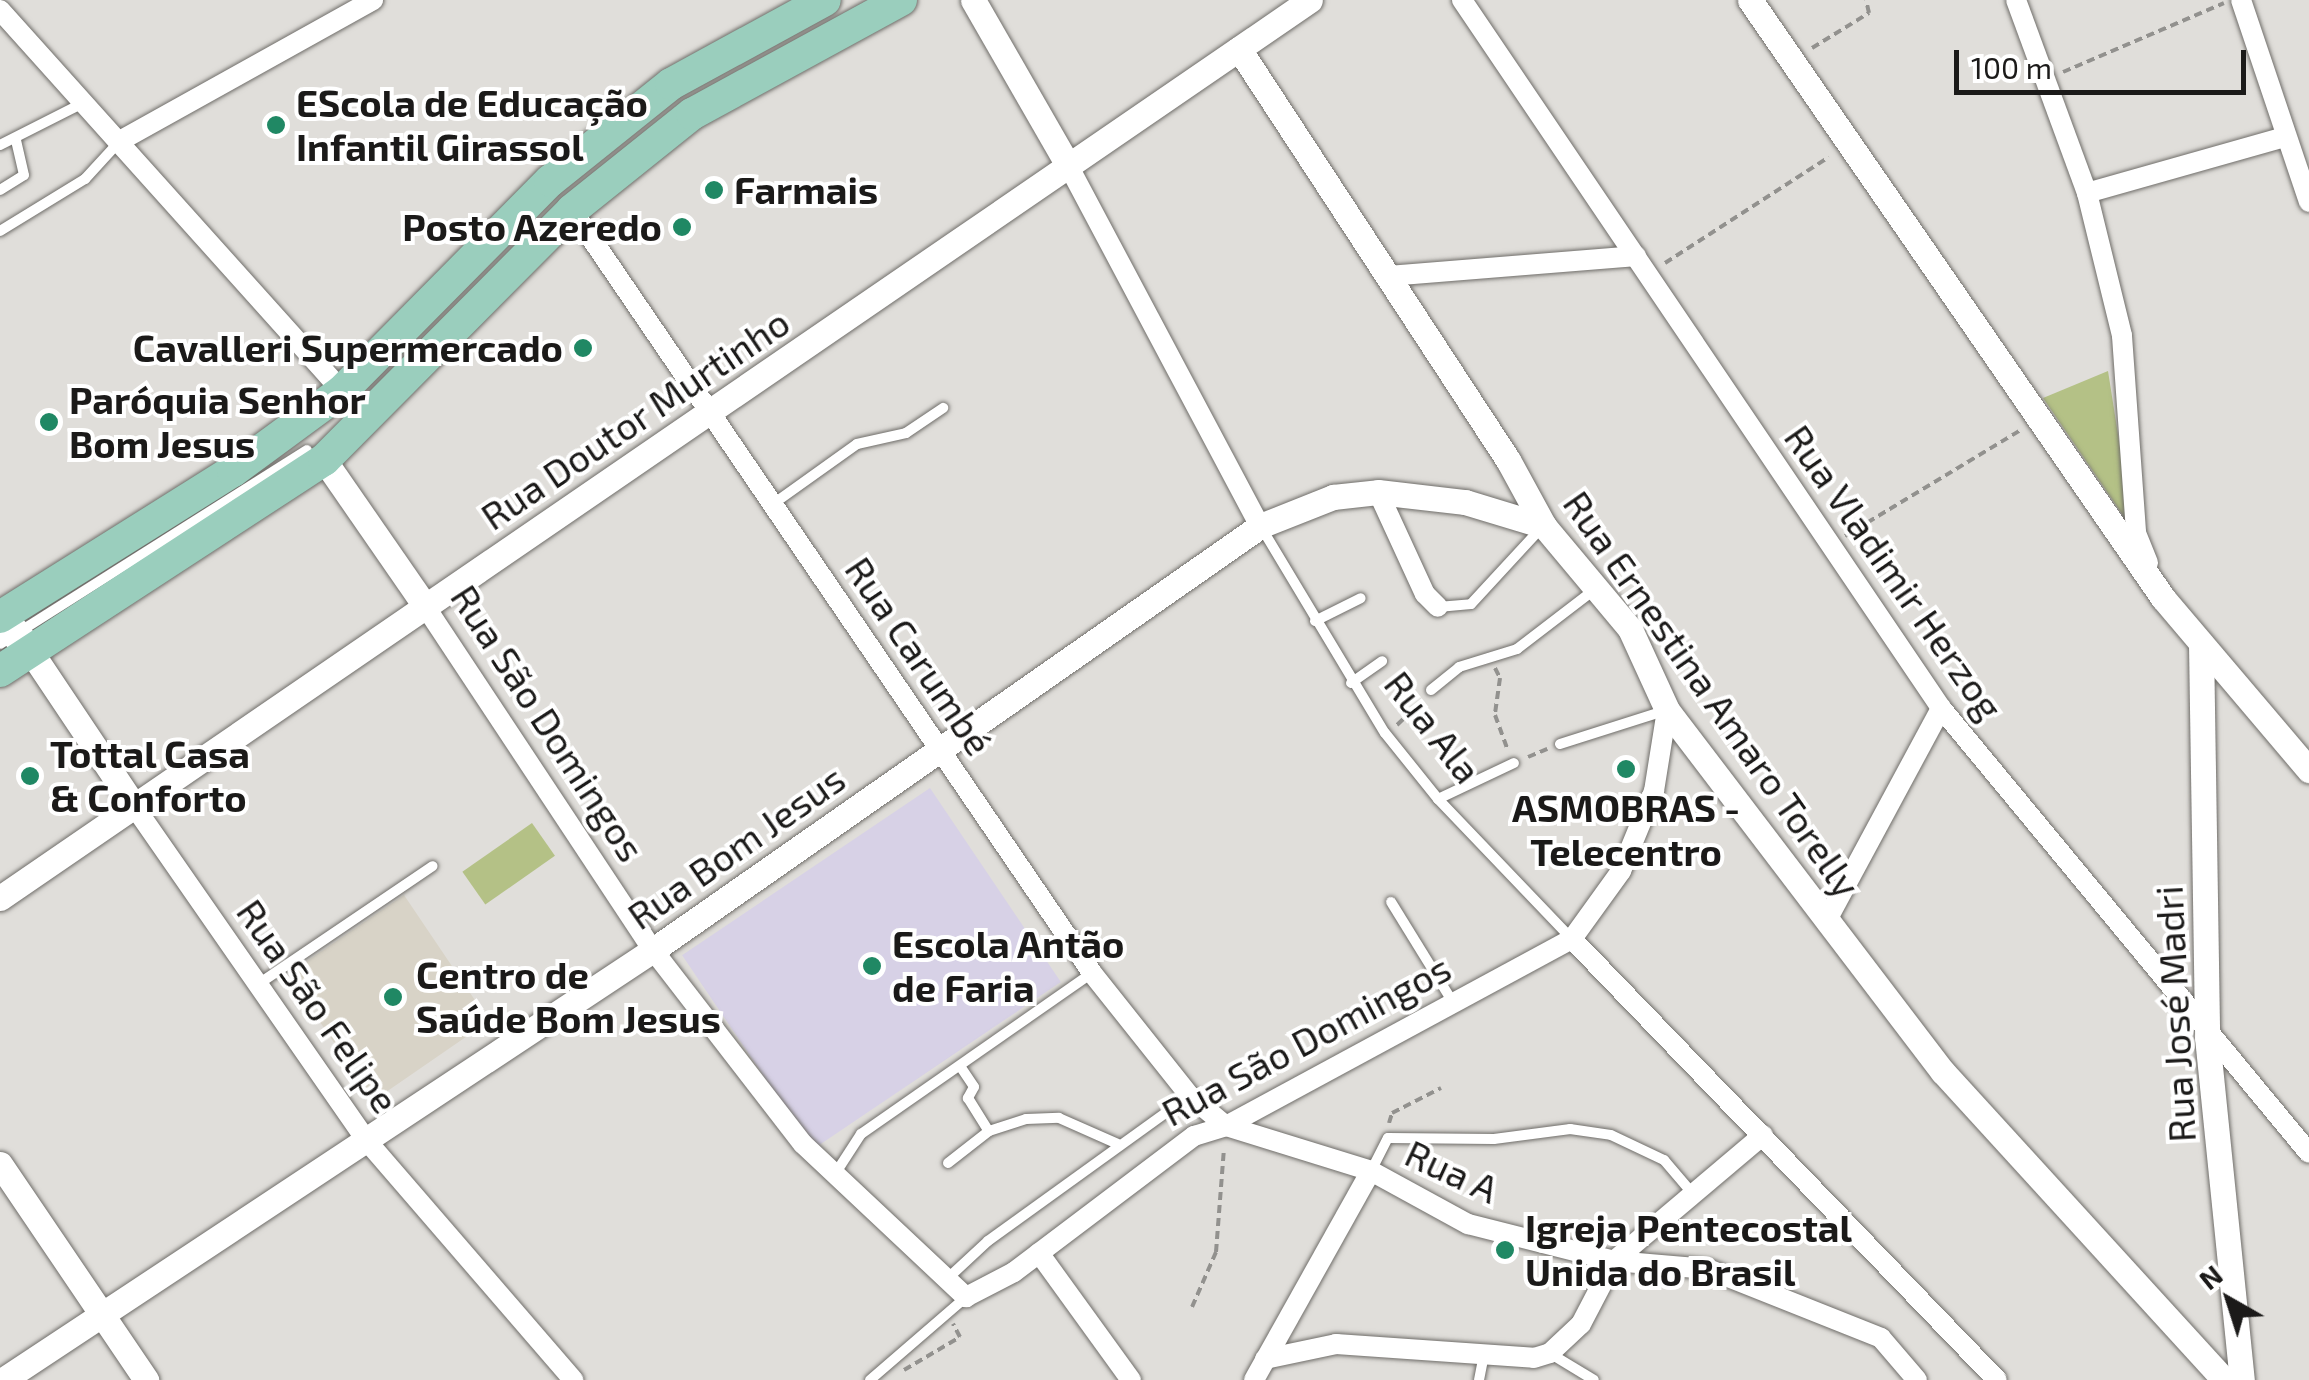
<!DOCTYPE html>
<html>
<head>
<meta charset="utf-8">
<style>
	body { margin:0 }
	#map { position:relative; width:2309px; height:1380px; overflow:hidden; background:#e0deda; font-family:"Exo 2",sans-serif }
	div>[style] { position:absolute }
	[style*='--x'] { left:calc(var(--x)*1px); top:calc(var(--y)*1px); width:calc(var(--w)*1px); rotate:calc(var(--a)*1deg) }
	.built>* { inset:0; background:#d8d3c7 }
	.education>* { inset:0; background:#d7d1e6; transform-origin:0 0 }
	.green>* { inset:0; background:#b4c186; transform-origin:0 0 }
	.path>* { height:4px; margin-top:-2px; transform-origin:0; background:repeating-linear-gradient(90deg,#92918e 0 8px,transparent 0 13px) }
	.roads { filter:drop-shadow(0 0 2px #6f6d69) drop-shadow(0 0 2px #6f6d69) }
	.service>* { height:10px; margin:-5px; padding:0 5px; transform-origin:5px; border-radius:5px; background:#fff }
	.minor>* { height:20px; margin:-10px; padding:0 10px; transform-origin:10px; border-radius:10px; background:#fff }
	.tertiary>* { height:25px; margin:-12.5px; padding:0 12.5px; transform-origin:12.5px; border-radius:12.5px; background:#fff }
	.secondary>* { height:30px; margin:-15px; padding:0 15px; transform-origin:15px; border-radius:15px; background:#fff }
	.primary>* { height:32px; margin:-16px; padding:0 16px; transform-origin:16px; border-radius:16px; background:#9acebd }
	.dots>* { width:28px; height:28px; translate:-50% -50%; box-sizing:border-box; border:5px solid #fff; border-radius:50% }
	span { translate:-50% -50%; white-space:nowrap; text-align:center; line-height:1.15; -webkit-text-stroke:8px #fff; paint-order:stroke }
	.poi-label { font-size:38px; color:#1b1a19; font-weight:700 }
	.left { translate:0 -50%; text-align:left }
	.right { translate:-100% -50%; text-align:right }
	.street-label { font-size:38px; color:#1b1a19 }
	.north { position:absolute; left:2179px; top:1250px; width:100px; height:100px; -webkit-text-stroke:8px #fff; paint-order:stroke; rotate:321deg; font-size:28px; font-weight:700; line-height:40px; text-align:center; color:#1b1a19 }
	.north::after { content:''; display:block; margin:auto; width:35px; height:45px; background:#1b1a19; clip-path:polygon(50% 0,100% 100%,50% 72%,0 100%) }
	.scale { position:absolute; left:1954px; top:50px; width:292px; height:45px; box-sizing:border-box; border:5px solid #1b1a19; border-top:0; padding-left:12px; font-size:30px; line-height:35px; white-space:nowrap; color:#1b1a19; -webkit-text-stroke:8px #fff; paint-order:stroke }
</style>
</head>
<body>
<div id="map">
	<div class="built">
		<i style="clip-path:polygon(404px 895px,489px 1021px,373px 1101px,318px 1019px,324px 1014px,294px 970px)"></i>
	</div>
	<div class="education">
		<i style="left:930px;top:788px;width:234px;height:299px;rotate:56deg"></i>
	</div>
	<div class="green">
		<i style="clip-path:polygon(2108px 371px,2133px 530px,2043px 398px)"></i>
		<i style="left:532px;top:823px;width:40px;height:85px;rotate:55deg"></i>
	</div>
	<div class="path">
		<i style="--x:1812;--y:48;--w:67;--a:-31.6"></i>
		<i style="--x:1869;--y:13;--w:13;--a:-103"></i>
		<i style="--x:2063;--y:72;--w:175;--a:-23.2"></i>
		<i style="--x:1665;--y:263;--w:195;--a:-32.9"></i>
		<i style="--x:1845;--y:536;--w:205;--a:-31.1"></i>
		<i style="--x:1495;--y:668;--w:11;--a:63"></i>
		<i style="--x:1500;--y:678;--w:37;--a:98"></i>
		<i style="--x:1495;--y:715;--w:37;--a:70"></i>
		<i style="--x:1397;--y:725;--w:36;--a:-44"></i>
		<i style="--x:1528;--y:757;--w:21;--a:-23"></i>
		<i style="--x:1389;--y:1123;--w:10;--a:-73"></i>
		<i style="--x:1392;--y:1113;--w:55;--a:-27"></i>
		<i style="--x:1192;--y:1307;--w:60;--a:-66.4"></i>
		<i style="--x:1216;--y:1252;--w:103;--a:-85.6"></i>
		<i style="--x:904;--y:1370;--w:65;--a:-30.5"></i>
		<i style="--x:960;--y:1337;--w:15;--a:-118"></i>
	</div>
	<div class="roads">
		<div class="service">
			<i style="--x:0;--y:145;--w:93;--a:-26.8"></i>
			<i style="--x:0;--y:190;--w:28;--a:-32"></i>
			<i style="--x:24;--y:175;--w:36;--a:-103"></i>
			<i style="--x:0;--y:231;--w:100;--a:-31.5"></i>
			<i style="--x:85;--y:179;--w:49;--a:-47.5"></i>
			<i style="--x:773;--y:504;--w:103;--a:-35.5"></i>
			<i style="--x:857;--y:444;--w:50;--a:-12.7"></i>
			<i style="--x:906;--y:433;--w:45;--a:-34"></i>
			<i style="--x:1261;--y:527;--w:240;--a:59"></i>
			<i style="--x:1385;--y:733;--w:85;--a:51.2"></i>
			<i style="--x:1438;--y:799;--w:192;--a:46.3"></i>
			<i style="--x:1438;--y:607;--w:33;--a:-5"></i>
			<i style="--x:1471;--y:604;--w:106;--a:-47.3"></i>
			<i style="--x:1315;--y:621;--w:51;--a:-26.6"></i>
			<i style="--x:0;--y:644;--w:363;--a:-32.3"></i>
			<i style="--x:1351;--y:683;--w:38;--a:-35"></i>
			<i style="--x:1431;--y:690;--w:36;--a:-39"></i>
			<i style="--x:1459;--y:667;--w:61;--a:-17.2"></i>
			<i style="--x:1517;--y:649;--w:97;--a:-37.5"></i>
			<i style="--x:1560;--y:744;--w:109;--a:-17.6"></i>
			<i style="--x:1438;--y:799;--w:84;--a:-25.3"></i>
			<i style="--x:1391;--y:902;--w:120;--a:58.3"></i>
			<i style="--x:257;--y:985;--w:212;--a:-34.1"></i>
			<i style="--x:960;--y:1066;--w:25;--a:56"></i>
			<i style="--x:974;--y:1087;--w:13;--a:119"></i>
			<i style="--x:968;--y:1098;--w:39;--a:58"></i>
			<i style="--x:989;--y:1131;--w:39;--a:-18"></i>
			<i style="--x:1026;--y:1119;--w:33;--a:-2"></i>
			<i style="--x:1059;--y:1118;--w:64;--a:23.8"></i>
			<i style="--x:948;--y:1163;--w:52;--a:-38"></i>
			<i style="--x:1371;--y:1171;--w:37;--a:-63"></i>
			<i style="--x:1388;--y:1138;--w:106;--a:0.5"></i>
			<i style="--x:1494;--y:1139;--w:77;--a:-7.5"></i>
			<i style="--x:1570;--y:1129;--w:41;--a:8.3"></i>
			<i style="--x:1611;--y:1135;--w:59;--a:25.3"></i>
			<i style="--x:1664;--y:1160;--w:45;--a:49.5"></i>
			<i style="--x:835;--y:1174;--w:48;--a:-57"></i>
			<i style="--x:861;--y:1134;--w:282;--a:-34.9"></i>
			<i style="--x:947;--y:1279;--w:56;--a:-42.8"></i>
			<i style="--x:988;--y:1241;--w:248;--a:-35.8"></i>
			<i style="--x:1551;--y:1354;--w:50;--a:31.2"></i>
			<i style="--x:870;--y:1380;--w:127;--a:-40.8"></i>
			<i style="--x:1479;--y:1380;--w:25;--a:-79"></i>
		</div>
		<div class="minor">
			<i style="--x:1462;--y:0;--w:855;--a:55.92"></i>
			<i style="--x:1941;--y:708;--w:577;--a:50.41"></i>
			<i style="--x:2016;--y:0;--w:206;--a:69.8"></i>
			<i style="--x:2087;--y:193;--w:147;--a:76.2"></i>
			<i style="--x:2122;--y:336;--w:197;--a:85.9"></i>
			<i style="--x:2136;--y:533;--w:32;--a:68"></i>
			<i style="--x:2241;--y:0;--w:213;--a:71.4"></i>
			<i style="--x:0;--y:10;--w:512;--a:48.09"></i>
			<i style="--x:118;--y:142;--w:292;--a:-29.1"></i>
			<i style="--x:1069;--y:167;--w:407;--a:62"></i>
			<i style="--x:2087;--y:193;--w:206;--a:-15.8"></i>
			<i style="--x:572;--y:210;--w:923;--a:55.72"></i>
			<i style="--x:1092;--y:973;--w:157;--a:51.5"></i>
			<i style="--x:1190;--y:1096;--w:47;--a:39.8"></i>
			<i style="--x:1226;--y:1126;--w:152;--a:17.2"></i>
			<i style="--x:1371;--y:1171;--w:111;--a:28.7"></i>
			<i style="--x:1468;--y:1224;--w:151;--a:14.2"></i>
			<i style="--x:1614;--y:1261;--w:94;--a:4.9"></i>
			<i style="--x:1708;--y:1269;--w:186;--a:21.7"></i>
			<i style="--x:1881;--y:1338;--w:55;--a:49.4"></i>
			<i style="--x:1389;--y:276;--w:248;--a:-4.6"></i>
			<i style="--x:1378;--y:492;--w:112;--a:65.3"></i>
			<i style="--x:1425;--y:594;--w:18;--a:45"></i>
			<i style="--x:425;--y:606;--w:413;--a:56.5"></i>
			<i style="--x:653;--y:950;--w:245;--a:52.3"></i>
			<i style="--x:803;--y:1144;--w:224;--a:43.2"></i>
			<i style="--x:966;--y:1297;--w:54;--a:-27.5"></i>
			<i style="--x:1014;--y:1272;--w:226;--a:-37.1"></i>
			<i style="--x:1194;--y:1136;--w:34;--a:-17"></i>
			<i style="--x:1226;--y:1126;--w:393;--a:-28.4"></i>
			<i style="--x:1572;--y:939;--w:84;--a:-54.2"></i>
			<i style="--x:1621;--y:871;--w:87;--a:-67.6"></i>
			<i style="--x:1654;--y:791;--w:82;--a:-80.9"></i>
			<i style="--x:134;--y:806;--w:408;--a:55.2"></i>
			<i style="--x:367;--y:1141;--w:316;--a:49.2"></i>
			<i style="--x:1826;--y:922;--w:243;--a:-61.7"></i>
			<i style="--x:1572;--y:939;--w:612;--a:46.06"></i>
			<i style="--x:1039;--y:1253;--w:157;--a:54.1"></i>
			<i style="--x:1265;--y:1359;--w:73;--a:-11.9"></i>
			<i style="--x:1336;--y:1344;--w:198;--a:4"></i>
			<i style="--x:1534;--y:1358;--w:17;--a:-17"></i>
			<i style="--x:1550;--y:1353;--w:42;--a:-43.1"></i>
			<i style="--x:1581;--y:1324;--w:71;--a:-62.4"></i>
			<i style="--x:1614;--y:1261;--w:195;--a:-40.2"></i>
			<i style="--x:1254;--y:1380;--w:240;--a:-60.8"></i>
		</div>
		<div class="tertiary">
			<i style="--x:973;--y:0;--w:193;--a:60.1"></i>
			<i style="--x:1750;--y:0;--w:727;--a:55.37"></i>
			<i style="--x:2163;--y:598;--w:226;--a:49.7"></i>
			<i style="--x:1239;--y:49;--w:491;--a:56.8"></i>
			<i style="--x:1508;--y:460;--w:75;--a:61.4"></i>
			<i style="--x:1544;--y:526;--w:134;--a:50.1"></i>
			<i style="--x:1630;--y:629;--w:89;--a:65.4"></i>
			<i style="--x:1667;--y:710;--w:455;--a:52.7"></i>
			<i style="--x:1943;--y:1072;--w:417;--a:47.6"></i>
			<i style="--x:324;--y:460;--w:178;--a:55.3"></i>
			<i style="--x:2201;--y:644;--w:393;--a:89.1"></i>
			<i style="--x:2207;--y:1037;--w:345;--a:84.2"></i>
			<i style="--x:31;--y:652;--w:185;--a:56.2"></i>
			<i style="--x:0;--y:898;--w:1588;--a:-34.43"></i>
			<i style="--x:0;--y:1164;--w:261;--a:55.9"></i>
			<i style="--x:3;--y:1380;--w:779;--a:-33.49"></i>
			<i style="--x:653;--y:950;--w:740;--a:-34.93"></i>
			<i style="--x:1260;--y:526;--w:79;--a:-21.7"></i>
			<i style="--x:1333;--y:497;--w:45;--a:-6.3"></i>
			<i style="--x:1378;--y:492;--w:88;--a:6.6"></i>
			<i style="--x:1465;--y:502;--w:83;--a:16.9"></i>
		</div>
		<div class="secondary">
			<i style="--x:0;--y:615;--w:48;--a:50"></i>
		</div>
		<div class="primary">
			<i style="--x:0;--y:617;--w:275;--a:-32.1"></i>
			<i style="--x:233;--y:471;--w:135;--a:-36.3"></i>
			<i style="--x:342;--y:391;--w:296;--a:-45.3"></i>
			<i style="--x:550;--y:181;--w:155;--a:-38.7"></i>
			<i style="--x:671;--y:84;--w:175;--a:-28.6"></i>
			<i style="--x:0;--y:671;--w:387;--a:-33.1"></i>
			<i style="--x:324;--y:460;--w:352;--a:-45.2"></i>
			<i style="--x:572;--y:210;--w:154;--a:-38.7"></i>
			<i style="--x:692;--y:114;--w:238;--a:-28.6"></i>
		</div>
	</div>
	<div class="dots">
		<i style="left:276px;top:125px;background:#208864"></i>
		<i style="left:714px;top:190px;background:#208864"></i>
		<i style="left:682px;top:227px;background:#208864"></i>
		<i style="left:583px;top:348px;background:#208864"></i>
		<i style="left:49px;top:422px;background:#208864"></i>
		<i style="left:1626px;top:769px;background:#208864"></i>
		<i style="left:30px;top:776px;background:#208864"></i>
		<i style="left:872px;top:966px;background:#208864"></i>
		<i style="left:393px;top:997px;background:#208864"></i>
		<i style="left:1505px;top:1250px;background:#208864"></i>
	</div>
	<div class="poi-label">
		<span class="left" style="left:296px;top:125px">EScola de Educação<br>Infantil Girassol</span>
		<span class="left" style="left:734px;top:190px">Farmais</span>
		<span class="right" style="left:662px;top:227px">Posto Azeredo</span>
		<span class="right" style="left:563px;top:348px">Cavalleri Supermercado</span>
		<span class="left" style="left:69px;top:422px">Paróquia Senhor<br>Bom Jesus</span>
		<span class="left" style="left:50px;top:776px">Tottal Casa<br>&amp; Conforto</span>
		<span style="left:1626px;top:830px">ASMOBRAS -<br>Telecentro</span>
		<span class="left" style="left:892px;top:966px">Escola Antão<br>de Faria</span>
		<span class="left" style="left:416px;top:997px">Centro de<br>Saúde Bom Jesus</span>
		<span class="left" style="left:1525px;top:1250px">Igreja Pentecostal<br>Unida do Brasil</span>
	</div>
	<div class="street-label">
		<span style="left:635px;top:419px;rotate:-34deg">Rua Doutor Murtinho</span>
		<span style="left:1894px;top:572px;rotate:55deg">Rua Vladimir Herzog</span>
		<span style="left:919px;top:656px;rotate:56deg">Rua Carumbé</span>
		<span style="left:1712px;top:694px;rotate:55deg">Rua Ernestina Amaro Torelly</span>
		<span style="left:548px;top:723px;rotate:57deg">Rua São Domingos</span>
		<span style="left:1433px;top:727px;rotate:52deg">Rua Ala</span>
		<span style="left:736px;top:847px;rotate:-35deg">Rua Bom Jesus</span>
		<span style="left:318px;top:1006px;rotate:55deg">Rua São Felipe</span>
		<span style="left:2175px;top:1014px;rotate:-93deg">Rua José Madri</span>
		<span style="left:1306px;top:1040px;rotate:-28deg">Rua São Domingos</span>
		<span style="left:1452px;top:1171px;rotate:25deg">Rua A</span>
	</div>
	<div class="north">N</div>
	<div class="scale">100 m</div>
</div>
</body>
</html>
